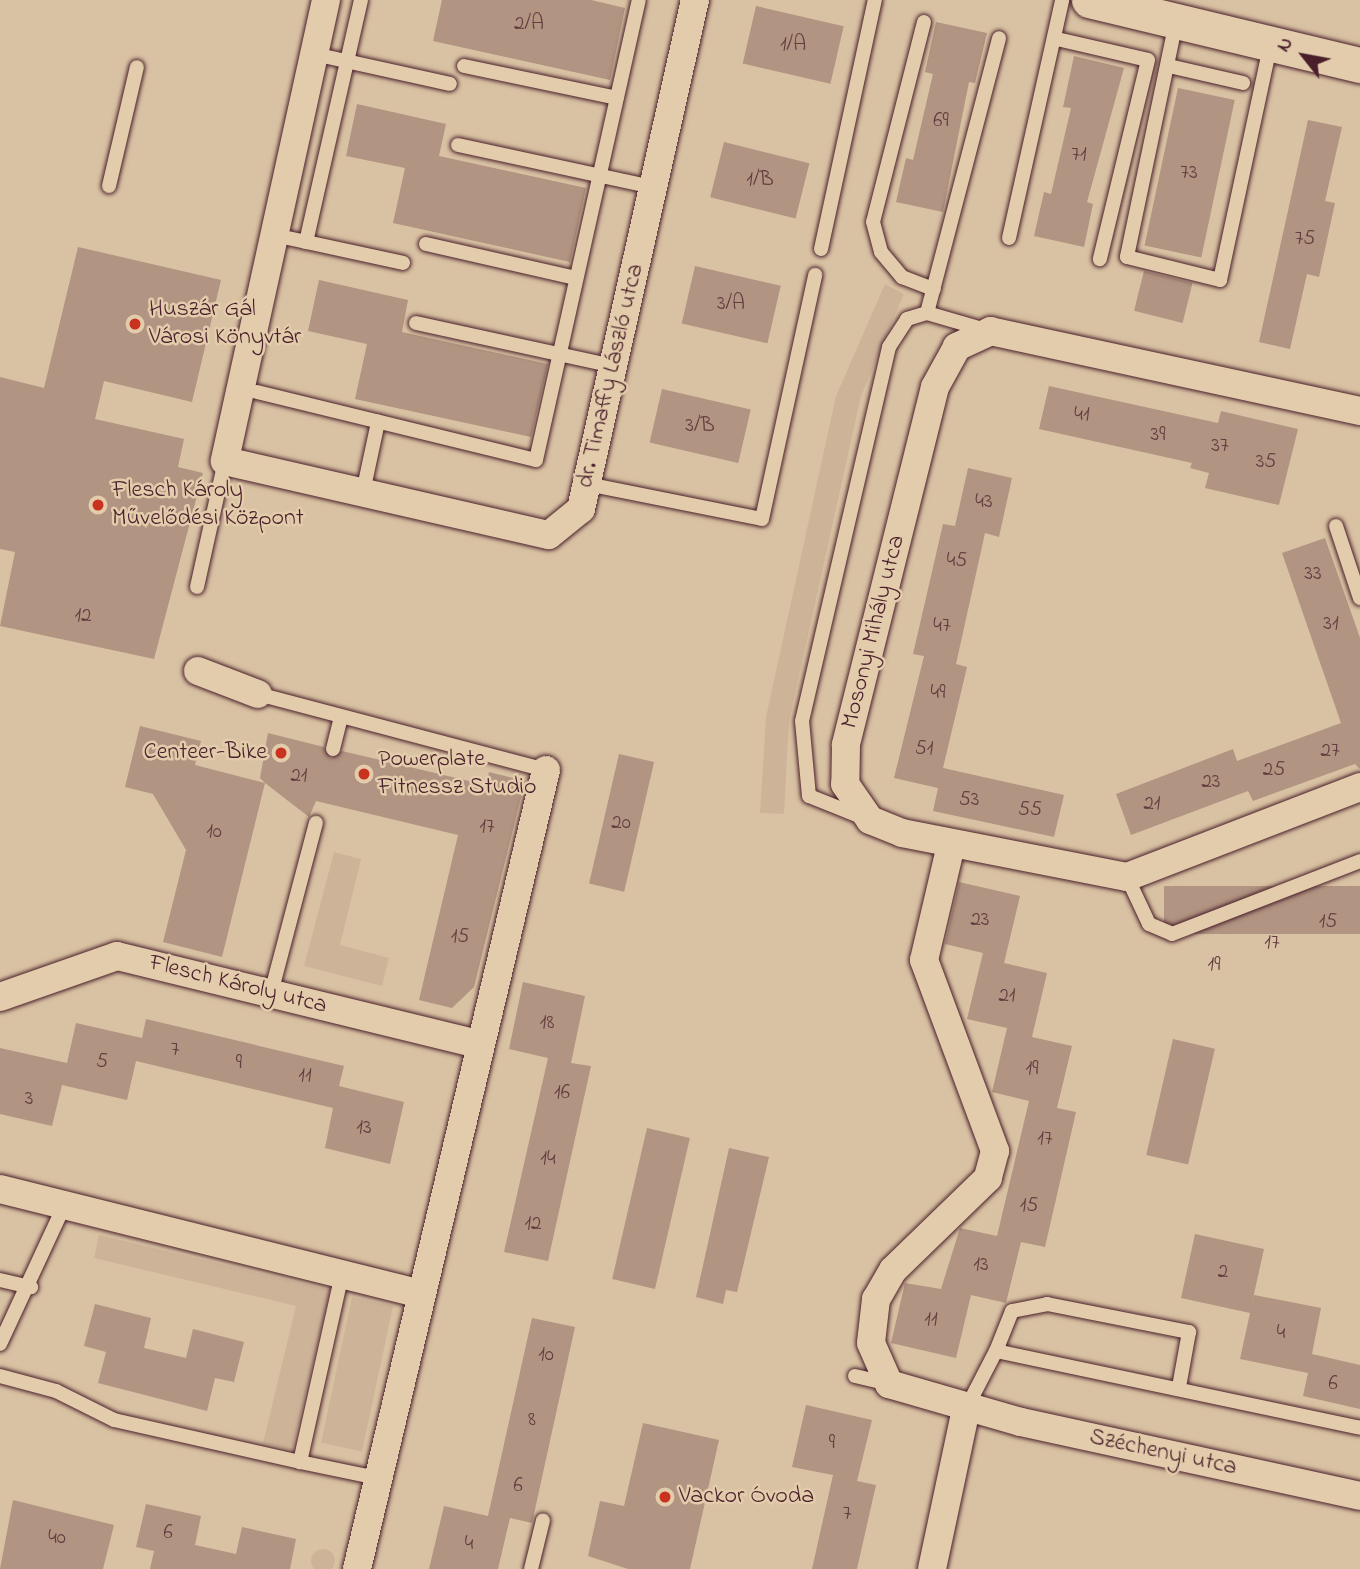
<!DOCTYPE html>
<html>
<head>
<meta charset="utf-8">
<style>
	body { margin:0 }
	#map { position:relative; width:1360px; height:1569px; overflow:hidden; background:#d9c2a3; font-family:"Indie Flower",sans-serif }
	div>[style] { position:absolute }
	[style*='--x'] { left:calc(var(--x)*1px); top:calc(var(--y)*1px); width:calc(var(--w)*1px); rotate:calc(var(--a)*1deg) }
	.built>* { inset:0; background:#cdb499; transform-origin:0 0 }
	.round { border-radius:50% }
	.building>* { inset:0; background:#b19481; transform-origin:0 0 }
	.roads { filter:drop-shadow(0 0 2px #4a1f2b) drop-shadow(0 0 2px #4a1f2b) }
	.service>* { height:14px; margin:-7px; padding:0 7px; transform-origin:7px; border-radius:7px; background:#e2ccab }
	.minor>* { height:28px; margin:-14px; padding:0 14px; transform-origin:14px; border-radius:14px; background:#e2ccab }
	.tertiary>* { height:35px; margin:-17.5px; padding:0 17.5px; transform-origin:17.5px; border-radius:17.5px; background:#e2ccab }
	.dots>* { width:19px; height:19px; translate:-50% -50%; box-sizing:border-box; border:4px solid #e2ccab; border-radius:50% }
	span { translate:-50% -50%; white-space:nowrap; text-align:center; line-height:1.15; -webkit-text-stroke:5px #e2ccab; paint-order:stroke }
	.number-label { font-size:21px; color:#643c40 }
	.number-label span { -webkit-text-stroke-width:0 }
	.poi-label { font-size:24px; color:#4a1f2b }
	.left { translate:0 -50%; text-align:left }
	.right { translate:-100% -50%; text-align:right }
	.street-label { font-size:24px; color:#4a1f2b }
	.north { position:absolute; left:1269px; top:21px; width:70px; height:70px; -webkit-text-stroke:5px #e2ccab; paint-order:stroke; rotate:301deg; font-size:19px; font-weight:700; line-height:28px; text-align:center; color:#4a1f2b }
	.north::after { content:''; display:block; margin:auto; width:24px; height:32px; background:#4a1f2b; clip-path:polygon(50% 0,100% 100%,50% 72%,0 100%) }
</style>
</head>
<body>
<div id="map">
	<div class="built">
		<i style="clip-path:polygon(885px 284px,904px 294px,861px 396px,789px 721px,784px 814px,760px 813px,766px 717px,836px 396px)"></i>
		<i style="clip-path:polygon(334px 852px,361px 859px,340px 945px,389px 958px,382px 986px,304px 966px)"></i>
		<i style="clip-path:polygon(99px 1235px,330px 1290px,292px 1450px,263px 1443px,296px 1306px,94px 1258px)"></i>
		<i style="left:352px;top:1297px;width:42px;height:149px;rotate:12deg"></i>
		<i class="round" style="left:311px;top:1549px;width:24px;height:24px"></i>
	</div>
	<div class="building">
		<i style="clip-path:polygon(442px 0,591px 0,625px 8px,610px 80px,433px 41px)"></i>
		<i style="left:756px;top:6px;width:90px;height:59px;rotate:13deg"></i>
		<i style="clip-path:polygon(936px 22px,987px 33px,975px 83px,969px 82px,943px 212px,896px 202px,906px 158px,913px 160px,933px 74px,925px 72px)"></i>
		<i style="clip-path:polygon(1074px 56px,1124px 68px,1087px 202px,1093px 204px,1084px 247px,1034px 236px,1044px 192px,1051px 194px,1071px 108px,1063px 107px)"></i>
		<i style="left:1178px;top:88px;width:58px;height:161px;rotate:12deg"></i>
		<i style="clip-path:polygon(357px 104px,446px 124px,439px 156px,586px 188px,570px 262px,393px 223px,405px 168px,346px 156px)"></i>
		<i style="clip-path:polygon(1308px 120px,1342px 127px,1325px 201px,1335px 203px,1319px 277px,1307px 274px,1290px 349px,1259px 342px)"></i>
		<i style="left:724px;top:142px;width:88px;height:57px;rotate:14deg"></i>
		<i style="clip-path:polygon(78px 247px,221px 280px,192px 402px,104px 381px,95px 419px,184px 439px,178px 467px,203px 473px,154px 659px,0 626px,15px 552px,0 549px,0 377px,44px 388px)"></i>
		<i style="left:695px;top:266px;width:88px;height:59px;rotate:13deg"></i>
		<i style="left:1144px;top:271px;width:50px;height:41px;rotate:14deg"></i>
		<i style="clip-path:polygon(319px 280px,408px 300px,402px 332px,548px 364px,531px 437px,355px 399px,367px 344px,308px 331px)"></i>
		<i style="clip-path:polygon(1049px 386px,1218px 423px,1221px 411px,1298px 429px,1279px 505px,1205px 488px,1209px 473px,1190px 468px,1192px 463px,1039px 429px)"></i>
		<i style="left:662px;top:389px;width:91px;height:55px;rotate:13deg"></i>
		<i style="clip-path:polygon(968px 468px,1012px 478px,999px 537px,985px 533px,956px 664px,967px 667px,943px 768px,1064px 795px,1054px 837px,933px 811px,938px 788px,894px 778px,924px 656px,913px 654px,943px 524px,955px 526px)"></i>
		<i style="clip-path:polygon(1325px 538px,1360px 638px,1360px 769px,1355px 764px,1253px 801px,1248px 791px,1131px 835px,1116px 794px,1233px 749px,1237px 761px,1341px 723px,1282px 553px)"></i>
		<i style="clip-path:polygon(140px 726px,201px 741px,195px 765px,265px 783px,260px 778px,268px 733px,324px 747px,331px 758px,342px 751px,486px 785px,489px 772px,525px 781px,474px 987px,452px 1008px,419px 1000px,458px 835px,316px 801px,309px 817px,265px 783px,222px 957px,163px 942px,186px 850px,153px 794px,125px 787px)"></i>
		<i style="left:619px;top:754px;width:36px;height:133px;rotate:13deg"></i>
		<i style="clip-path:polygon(959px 882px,1020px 896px,1004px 963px,1047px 973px,1032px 1037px,1072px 1046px,1057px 1108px,1076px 1112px,1045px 1247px,1021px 1242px,1006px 1303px,971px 1295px,956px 1358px,891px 1343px,905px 1283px,941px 1289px,960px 1228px,997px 1236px,1029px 1101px,992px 1092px,1007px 1028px,967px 1019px,983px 953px,945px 944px)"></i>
		<i style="left:1360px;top:886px;width:48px;height:196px;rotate:90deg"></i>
		<i style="clip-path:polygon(523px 982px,585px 996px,571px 1063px,591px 1066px,548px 1261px,504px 1252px,548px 1058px,509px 1049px)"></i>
		<i style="clip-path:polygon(146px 1019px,344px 1066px,339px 1086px,404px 1102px,390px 1164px,325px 1148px,333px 1108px,136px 1061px,127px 1100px,62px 1085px,52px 1126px,0 1114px,0 1048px,67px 1063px,76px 1023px,142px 1038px)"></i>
		<i style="left:1173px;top:1039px;width:43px;height:119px;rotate:13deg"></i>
		<i style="left:647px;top:1128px;width:44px;height:155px;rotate:13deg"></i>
		<i style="clip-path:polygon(729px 1148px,769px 1157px,737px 1292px,726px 1290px,723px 1304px,696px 1297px)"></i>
		<i style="clip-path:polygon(1195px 1234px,1264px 1249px,1252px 1303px,1254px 1295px,1321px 1308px,1312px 1354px,1360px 1365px,1360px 1409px,1303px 1396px,1308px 1373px,1240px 1359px,1250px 1313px,1181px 1298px)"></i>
		<i style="clip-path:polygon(95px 1304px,151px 1318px,144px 1348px,186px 1358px,193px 1329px,244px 1342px,234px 1382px,215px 1378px,207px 1411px,98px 1383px,106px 1352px,84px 1346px)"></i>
		<i style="clip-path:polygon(532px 1318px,575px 1327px,532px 1523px,510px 1518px,498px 1569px,429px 1569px,444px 1506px,488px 1516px)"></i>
		<i style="clip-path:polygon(806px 1405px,872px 1420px,857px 1481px,876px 1485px,857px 1569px,812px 1569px,833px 1475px,792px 1467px)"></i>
		<i style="clip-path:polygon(643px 1423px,719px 1440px,690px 1569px,628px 1569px,588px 1556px,600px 1501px,624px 1506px)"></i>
		<i style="clip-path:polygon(13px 1500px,114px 1525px,103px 1569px,0 1569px)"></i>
		<i style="clip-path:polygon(146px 1504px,201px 1516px,195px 1545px,236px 1554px,242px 1527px,296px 1539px,290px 1569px,150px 1569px,154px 1551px,136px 1547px)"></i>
	</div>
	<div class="roads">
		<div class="service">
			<i style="--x:924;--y:22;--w:206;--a:104.3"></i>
			<i style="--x:873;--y:222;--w:31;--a:75"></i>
			<i style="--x:881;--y:252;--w:33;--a:50"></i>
			<i style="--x:902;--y:277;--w:34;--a:21"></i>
			<i style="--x:1176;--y:22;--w:240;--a:101.8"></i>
			<i style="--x:1127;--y:257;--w:96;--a:13.9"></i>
			<i style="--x:1220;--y:280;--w:242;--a:-77.9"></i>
			<i style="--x:1057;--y:39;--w:93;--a:13"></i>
			<i style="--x:1148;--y:60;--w:205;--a:103.6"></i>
			<i style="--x:314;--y:54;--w:139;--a:12.4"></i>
			<i style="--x:464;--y:66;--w:156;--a:11.8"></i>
			<i style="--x:1169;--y:66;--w:76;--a:12.9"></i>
			<i style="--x:458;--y:145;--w:199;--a:12.2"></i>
			<i style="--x:109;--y:186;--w:122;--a:-76.8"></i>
			<i style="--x:274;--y:235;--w:132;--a:12.2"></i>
			<i style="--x:1009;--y:238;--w:244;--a:-77.4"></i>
			<i style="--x:306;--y:242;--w:248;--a:-77.2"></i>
			<i style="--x:426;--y:244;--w:154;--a:12.8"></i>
			<i style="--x:821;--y:249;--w:255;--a:-77.8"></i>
			<i style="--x:927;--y:313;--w:284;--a:-75.3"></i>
			<i style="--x:416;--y:323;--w:202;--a:12.3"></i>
			<i style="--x:257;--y:392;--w:287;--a:13.7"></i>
			<i style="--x:536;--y:460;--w:471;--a:-77.4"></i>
			<i style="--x:587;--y:484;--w:178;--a:11.3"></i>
			<i style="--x:762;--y:519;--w:250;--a:-77.7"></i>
			<i style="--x:363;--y:492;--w:72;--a:-77.9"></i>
			<i style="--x:1336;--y:526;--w:76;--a:71.6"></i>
			<i style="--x:197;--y:587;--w:129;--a:-77.5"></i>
			<i style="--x:258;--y:694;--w:298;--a:14.8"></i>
			<i style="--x:333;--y:749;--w:32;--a:-76"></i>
			<i style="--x:864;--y:818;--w:59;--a:-158.2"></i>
			<i style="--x:809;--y:796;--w:75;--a:-95.3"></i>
			<i style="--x:802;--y:721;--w:384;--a:-76.9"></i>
			<i style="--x:889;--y:347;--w:33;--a:-57"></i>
			<i style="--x:907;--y:319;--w:21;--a:-17"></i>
			<i style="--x:927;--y:313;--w:61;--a:16.1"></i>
			<i style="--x:1127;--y:877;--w:52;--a:64.9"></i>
			<i style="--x:1149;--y:924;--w:25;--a:23"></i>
			<i style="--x:1172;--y:934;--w:202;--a:-21.2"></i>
			<i style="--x:271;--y:993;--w:176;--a:-75.2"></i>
			<i style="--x:342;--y:1274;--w:193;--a:102.6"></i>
			<i style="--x:300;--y:1462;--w:79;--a:11.7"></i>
			<i style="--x:0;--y:1280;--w:32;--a:13"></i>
			<i style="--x:0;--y:1344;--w:154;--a:-65.1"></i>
			<i style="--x:996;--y:1351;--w:43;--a:-68.2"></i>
			<i style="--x:1012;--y:1311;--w:36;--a:-11"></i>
			<i style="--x:1047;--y:1304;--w:145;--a:11.2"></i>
			<i style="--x:1189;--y:1332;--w:56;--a:100.3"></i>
			<i style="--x:0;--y:1376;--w:58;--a:15"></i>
			<i style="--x:56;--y:1391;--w:65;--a:26.6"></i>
			<i style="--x:114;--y:1420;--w:191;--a:12.7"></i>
			<i style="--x:855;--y:1376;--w:35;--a:13"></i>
			<i style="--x:966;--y:1409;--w:65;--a:-62.7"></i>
			<i style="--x:996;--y:1351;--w:372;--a:11.9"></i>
			<i style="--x:531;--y:1569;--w:50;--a:-76.2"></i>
		</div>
		<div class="minor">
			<i style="--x:326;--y:0;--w:472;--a:102.4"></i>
			<i style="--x:225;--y:461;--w:332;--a:12.9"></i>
			<i style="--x:549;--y:535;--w:41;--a:-39.1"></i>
			<i style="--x:581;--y:509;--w:522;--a:-77.38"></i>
			<i style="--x:1360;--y:411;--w:378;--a:-167.8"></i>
			<i style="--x:991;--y:331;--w:38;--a:155"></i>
			<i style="--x:957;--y:347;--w:46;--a:118.8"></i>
			<i style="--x:935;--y:387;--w:369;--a:104"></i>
			<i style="--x:846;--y:745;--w:39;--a:91"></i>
			<i style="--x:845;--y:784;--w:44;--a:55.2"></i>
			<i style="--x:870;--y:820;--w:35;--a:22"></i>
			<i style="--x:902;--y:833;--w:229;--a:11.1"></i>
			<i style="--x:1127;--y:877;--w:250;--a:-21.1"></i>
			<i style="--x:198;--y:671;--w:64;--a:21"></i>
			<i style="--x:951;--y:845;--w:118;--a:103.2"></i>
			<i style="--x:924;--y:960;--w:204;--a:69.6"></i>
			<i style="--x:995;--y:1151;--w:28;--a:105"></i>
			<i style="--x:988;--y:1178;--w:132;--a:135.9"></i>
			<i style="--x:893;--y:1270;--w:34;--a:120"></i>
			<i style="--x:876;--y:1299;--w:44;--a:96.5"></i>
			<i style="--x:871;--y:1343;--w:45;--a:66.3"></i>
			<i style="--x:889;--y:1384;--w:137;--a:16.1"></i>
			<i style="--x:1021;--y:1422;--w:347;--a:12.3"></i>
			<i style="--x:0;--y:997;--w:124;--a:-19.3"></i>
			<i style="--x:117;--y:956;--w:373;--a:13.7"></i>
			<i style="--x:0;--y:1189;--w:431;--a:14"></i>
			<i style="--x:357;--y:1569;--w:821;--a:-76.69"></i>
			<i style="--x:932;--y:1569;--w:164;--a:-78"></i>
		</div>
		<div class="tertiary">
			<i style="--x:1089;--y:0;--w:279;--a:13.5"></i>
		</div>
	</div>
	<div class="dots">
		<i style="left:135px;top:324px;background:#c8321e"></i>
		<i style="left:98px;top:505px;background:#c8321e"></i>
		<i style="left:281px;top:753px;background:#c8321e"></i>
		<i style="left:364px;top:774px;background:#c8321e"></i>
		<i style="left:665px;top:1497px;background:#c8321e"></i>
	</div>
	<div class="number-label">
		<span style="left:529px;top:24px">2/A</span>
		<span style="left:793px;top:45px">1/A</span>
		<span style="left:941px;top:121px">69</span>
		<span style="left:1079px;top:155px">71</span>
		<span style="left:1189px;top:173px">73</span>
		<span style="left:760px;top:180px">1/B</span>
		<span style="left:1305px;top:239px">75</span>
		<span style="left:731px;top:304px">3/A</span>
		<span style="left:1082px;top:415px">41</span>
		<span style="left:700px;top:426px">3/B</span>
		<span style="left:1158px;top:435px">39</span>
		<span style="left:1220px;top:446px">37</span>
		<span style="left:1266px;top:462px">35</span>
		<span style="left:984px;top:502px">43</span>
		<span style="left:957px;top:561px">45</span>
		<span style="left:1313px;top:574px">33</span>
		<span style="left:83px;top:616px">12</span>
		<span style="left:1331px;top:624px">31</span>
		<span style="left:942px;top:626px">47</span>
		<span style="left:938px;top:693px">49</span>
		<span style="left:924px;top:749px">51</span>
		<span style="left:1330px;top:751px">27</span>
		<span style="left:1274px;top:770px">25</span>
		<span style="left:299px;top:776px">21</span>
		<span style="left:1211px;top:782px">23</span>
		<span style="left:969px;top:800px">53</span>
		<span style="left:1152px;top:804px">21</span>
		<span style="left:1030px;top:810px">55</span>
		<span style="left:621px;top:823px">20</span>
		<span style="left:487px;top:827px">17</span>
		<span style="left:214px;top:832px">10</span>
		<span style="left:980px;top:920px">23</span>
		<span style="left:1328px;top:922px">15</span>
		<span style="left:460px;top:937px">15</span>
		<span style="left:1272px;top:943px">17</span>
		<span style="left:1214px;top:965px">19</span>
		<span style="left:1007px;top:996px">21</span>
		<span style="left:547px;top:1023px">18</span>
		<span style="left:175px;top:1050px">7</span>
		<span style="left:102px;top:1062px">5</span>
		<span style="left:239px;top:1063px">9</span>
		<span style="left:1032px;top:1069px">19</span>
		<span style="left:305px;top:1076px">11</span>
		<span style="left:562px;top:1093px">16</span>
		<span style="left:29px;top:1099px">3</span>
		<span style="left:364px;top:1128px">13</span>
		<span style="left:1045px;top:1139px">17</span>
		<span style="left:548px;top:1159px">14</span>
		<span style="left:1029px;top:1206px">15</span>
		<span style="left:533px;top:1224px">12</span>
		<span style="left:981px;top:1265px">13</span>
		<span style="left:1223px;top:1272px">2</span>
		<span style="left:931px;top:1320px">11</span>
		<span style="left:1281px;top:1333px">4</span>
		<span style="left:546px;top:1355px">10</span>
		<span style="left:1333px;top:1384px">6</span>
		<span style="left:532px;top:1420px">8</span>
		<span style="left:832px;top:1443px">9</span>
		<span style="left:518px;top:1486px">6</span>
		<span style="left:847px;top:1514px">7</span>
		<span style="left:168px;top:1533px">6</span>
		<span style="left:57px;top:1538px">40</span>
		<span style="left:469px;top:1544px">4</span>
	</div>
	<div class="poi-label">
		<span class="left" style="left:149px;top:324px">Huszár Gál<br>Városi Könyvtár</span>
		<span class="left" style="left:112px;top:505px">Flesch Károly<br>Művelődési Központ</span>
		<span class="right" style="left:267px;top:753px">Centeer-Bike</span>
		<span class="left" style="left:378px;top:774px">Powerplate<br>Fitnessz Studio</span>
		<span class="left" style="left:679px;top:1497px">Vackor Óvoda</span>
	</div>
	<div class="street-label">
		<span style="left:611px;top:376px;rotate:-77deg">dr. Timaffy László utca</span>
		<span style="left:874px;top:632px;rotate:-76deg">Mosonyi Mihály utca</span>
		<span style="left:238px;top:985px;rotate:14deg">Flesch Károly utca</span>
		<span style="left:1163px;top:1453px;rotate:12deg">Széchenyi utca</span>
	</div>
	<div class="north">N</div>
</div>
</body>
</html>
